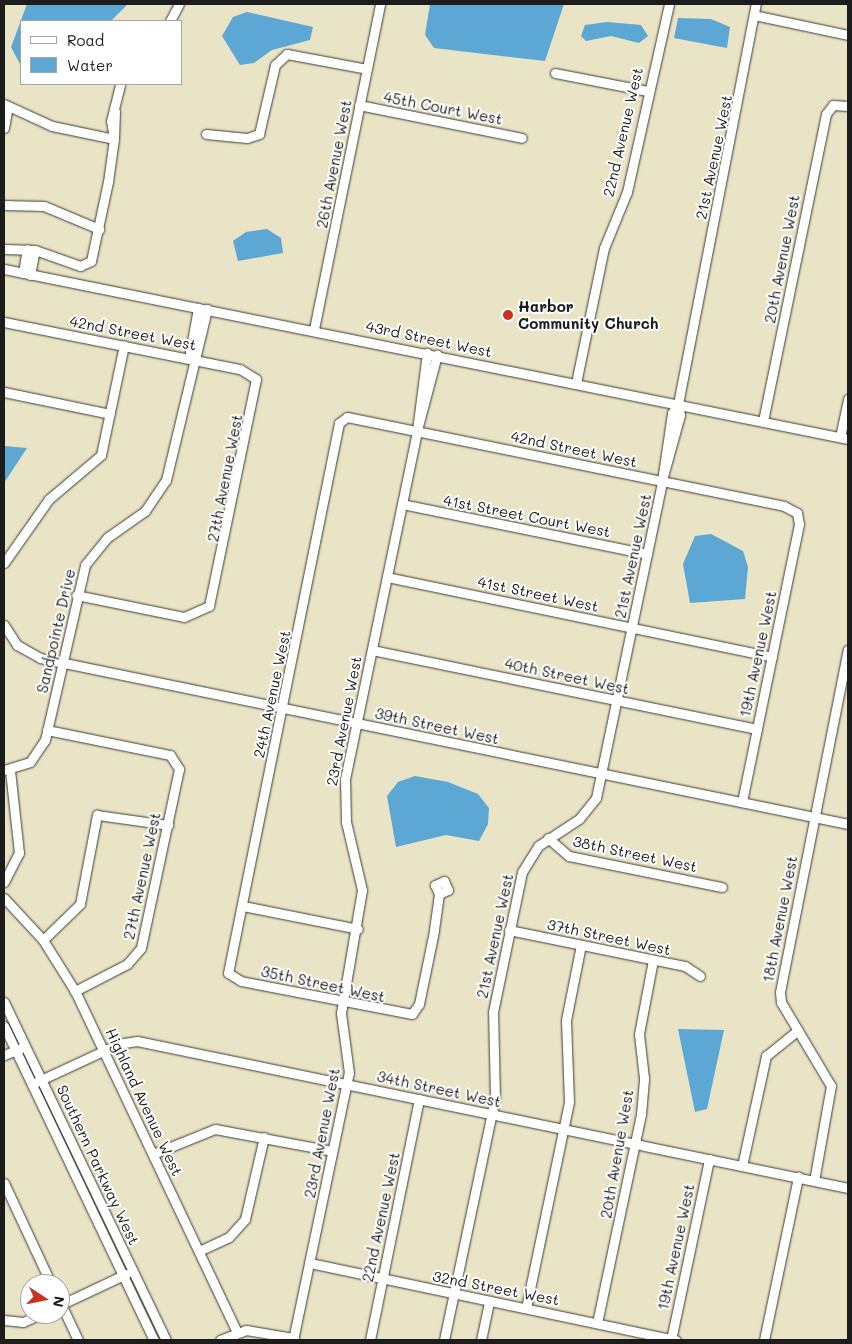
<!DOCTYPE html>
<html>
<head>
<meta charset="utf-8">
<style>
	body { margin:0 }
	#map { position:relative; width:852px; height:1344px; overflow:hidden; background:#eae4c6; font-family:Mali,sans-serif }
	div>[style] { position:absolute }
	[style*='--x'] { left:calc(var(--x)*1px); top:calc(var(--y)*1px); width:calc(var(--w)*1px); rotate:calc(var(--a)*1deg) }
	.water>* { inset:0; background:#5ca7d4 }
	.roads { filter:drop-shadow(0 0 1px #3b3a36) drop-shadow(0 0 1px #3b3a36) }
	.minor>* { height:9px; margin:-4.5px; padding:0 4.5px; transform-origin:4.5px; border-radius:4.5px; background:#fff }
	.dots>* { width:14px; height:14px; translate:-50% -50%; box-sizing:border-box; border:2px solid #fff; border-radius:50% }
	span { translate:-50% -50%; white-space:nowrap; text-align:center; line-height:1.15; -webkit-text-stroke:4px #fff; paint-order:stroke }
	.street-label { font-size:15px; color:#1c1c1c }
	.poi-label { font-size:15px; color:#1c1c1c; font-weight:700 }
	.left { translate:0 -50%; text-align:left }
	.frame { position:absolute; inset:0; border:5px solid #1c1c1c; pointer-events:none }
	.legend { position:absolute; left:20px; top:20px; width:162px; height:65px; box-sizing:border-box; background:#fff; border:1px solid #a4a4a4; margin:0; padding:6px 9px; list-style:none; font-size:15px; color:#1c1c1c }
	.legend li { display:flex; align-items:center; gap:10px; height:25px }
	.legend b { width:25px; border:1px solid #a4a4a4 }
	.north { position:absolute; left:20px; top:1274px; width:50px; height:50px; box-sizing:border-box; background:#fff; border:1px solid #a4a4a4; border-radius:50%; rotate:101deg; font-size:14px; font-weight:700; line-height:20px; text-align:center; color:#1c1c1c }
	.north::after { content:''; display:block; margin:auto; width:18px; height:22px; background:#c8321e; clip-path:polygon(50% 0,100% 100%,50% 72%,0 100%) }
</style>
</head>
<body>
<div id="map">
	<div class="water">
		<i style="clip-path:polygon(27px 4px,128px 4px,111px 21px,21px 21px,21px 66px,11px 47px)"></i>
		<i style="clip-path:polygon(430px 4px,564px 4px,545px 61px,434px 48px,425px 35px)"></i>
		<i style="clip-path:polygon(247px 12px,313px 27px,310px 40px,272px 50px,254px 63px,240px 65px,222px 36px,233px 17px)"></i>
		<i style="clip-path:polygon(678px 18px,711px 19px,730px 27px,727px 48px,674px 38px)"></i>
		<i style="clip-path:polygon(607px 22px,641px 25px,648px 36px,639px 43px,611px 36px,586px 41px,581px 36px,585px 25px)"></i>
		<i style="clip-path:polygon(267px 229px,281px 238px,283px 253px,238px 261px,233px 241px,246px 232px)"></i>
		<i style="clip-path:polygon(4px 446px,27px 448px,4px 483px)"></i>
		<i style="clip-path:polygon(711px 534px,743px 551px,748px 567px,745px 599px,690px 603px,683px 564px,695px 536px)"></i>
		<i style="clip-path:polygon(415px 776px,448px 782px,478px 794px,489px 808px,488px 824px,479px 841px,446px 835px,396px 847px,387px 796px,398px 782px)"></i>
		<i style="clip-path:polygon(678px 1029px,724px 1030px,707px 1109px,695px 1112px)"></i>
	</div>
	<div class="roads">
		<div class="minor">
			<i style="--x:754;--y:15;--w:96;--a:12"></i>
			<i style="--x:170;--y:21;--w:19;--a:-62"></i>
			<i style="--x:555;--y:73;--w:95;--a:11"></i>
			<i style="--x:4;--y:104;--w:53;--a:24.6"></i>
			<i style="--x:52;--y:126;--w:63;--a:11.8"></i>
			<i style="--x:114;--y:139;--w:28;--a:-88"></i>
			<i style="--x:359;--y:105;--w:166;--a:11.4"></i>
			<i style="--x:4;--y:128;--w:22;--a:-80"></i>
			<i style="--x:206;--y:134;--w:41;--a:5.6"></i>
			<i style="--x:247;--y:138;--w:13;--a:-18"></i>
			<i style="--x:259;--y:134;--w:71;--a:-76.9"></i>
			<i style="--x:275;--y:65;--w:16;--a:-43"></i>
			<i style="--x:287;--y:54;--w:81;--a:10.6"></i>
			<i style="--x:4;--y:205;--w:40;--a:1.4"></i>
			<i style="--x:44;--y:206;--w:60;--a:22.7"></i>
			<i style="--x:4;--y:249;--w:31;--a:2"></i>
			<i style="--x:35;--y:250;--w:48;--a:19.6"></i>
			<i style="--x:80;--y:266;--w:12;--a:-24"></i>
			<i style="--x:91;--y:261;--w:81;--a:-77.9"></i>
			<i style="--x:108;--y:182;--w:43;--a:-82.1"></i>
			<i style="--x:114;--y:139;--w:18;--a:-99"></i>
			<i style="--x:111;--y:121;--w:38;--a:-76"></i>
			<i style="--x:4;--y:269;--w:861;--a:11.39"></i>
			<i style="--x:23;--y:273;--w:24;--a:-81"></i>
			<i style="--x:30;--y:275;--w:25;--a:-79"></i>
			<i style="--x:4;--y:322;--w:241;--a:11.3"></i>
			<i style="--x:240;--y:369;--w:19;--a:32"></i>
			<i style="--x:256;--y:379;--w:232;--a:101.7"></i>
			<i style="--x:209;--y:606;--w:27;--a:156"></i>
			<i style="--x:184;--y:617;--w:110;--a:-168.5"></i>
			<i style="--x:314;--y:329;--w:332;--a:-78.5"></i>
			<i style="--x:193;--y:359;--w:8;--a:-113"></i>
			<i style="--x:190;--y:352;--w:45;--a:-79.7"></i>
			<i style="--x:576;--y:383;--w:138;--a:-78.3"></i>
			<i style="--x:604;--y:248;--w:61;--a:-67.7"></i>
			<i style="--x:627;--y:192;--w:193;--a:-77.4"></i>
			<i style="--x:4;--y:392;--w:108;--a:11.7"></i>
			<i style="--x:763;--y:421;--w:313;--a:-78.4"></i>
			<i style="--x:826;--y:114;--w:11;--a:-52"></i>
			<i style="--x:833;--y:105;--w:15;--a:4"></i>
			<i style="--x:417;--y:430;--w:78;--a:-75.1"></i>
			<i style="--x:840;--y:437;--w:39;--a:-78"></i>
			<i style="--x:662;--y:480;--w:67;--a:-74.5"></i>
			<i style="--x:680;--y:415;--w:11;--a:-100"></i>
			<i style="--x:678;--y:404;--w:408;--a:-79"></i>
			<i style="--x:402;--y:504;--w:250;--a:11.5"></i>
			<i style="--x:4;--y:563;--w:78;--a:-54.9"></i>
			<i style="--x:49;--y:499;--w:68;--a:-40.2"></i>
			<i style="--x:101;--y:455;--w:112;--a:-78.2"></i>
			<i style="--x:387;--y:577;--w:393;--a:11.7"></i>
			<i style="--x:4;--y:625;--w:24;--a:57"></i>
			<i style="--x:17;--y:645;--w:26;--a:29"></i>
			<i style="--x:40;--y:658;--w:825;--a:11.61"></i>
			<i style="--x:372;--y:650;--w:393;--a:11.6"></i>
			<i style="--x:47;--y:730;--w:126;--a:11.5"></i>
			<i style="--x:170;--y:755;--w:17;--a:57"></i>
			<i style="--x:179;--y:769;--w:183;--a:102"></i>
			<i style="--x:141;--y:948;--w:21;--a:131"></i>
			<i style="--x:127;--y:964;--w:59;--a:152.6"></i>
			<i style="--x:4;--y:770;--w:27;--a:-17"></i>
			<i style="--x:30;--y:762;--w:27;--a:-56"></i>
			<i style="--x:45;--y:740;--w:180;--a:-77.1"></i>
			<i style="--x:85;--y:565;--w:36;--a:-51"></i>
			<i style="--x:108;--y:537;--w:45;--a:-35.1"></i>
			<i style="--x:145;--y:511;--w:37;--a:-56"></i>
			<i style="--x:166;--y:480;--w:176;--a:-76.5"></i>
			<i style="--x:548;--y:838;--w:28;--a:41"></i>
			<i style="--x:569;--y:856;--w:156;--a:11.5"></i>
			<i style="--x:4;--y:882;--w:33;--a:-63"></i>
			<i style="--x:19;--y:853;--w:83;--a:-96.2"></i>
			<i style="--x:439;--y:894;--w:10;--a:-24"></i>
			<i style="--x:448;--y:890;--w:10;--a:-114"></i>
			<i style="--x:444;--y:881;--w:10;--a:156"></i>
			<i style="--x:435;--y:885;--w:10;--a:66"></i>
			<i style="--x:439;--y:894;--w:37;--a:98"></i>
			<i style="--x:434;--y:931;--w:75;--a:101.6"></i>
			<i style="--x:419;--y:1004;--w:12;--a:125"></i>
			<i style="--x:412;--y:1014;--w:174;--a:-169.1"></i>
			<i style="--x:241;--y:981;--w:15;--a:-148"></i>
			<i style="--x:228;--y:973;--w:561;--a:-78.59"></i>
			<i style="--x:339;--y:423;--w:10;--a:-37"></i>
			<i style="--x:347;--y:417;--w:446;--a:11.5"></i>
			<i style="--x:784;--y:506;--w:15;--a:28"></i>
			<i style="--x:797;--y:513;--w:11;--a:80"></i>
			<i style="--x:799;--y:524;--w:284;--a:101.6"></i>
			<i style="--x:4;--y:898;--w:57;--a:47.1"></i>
			<i style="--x:43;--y:940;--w:60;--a:57.9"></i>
			<i style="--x:75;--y:991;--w:378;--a:64.6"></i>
			<i style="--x:243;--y:906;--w:117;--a:11.3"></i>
			<i style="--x:509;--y:930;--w:180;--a:11.6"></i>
			<i style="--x:685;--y:966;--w:18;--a:34"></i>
			<i style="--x:43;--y:940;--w:52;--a:-44.2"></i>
			<i style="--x:80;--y:904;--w:91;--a:-79.2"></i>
			<i style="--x:97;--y:815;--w:72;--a:8"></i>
			<i style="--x:4;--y:1002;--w:375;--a:64.4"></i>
			<i style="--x:4;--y:1026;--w:348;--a:64.5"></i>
			<i style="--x:4;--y:1055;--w:18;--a:-22"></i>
			<i style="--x:32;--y:1084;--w:95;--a:-24.9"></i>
			<i style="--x:118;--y:1044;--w:19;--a:-9"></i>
			<i style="--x:137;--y:1041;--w:726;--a:11.68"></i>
			<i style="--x:153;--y:1154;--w:67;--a:-22"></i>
			<i style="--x:215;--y:1129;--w:119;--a:10.6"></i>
			<i style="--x:742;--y:1166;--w:113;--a:-77.7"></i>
			<i style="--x:766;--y:1056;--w:41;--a:-39.1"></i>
			<i style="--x:814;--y:1181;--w:97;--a:-79.9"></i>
			<i style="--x:831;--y:1086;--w:98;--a:-120.8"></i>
			<i style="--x:781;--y:1002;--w:10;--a:-96"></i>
			<i style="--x:780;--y:992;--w:349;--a:-78.8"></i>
			<i style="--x:4;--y:1183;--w:111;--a:65"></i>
			<i style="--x:199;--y:1251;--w:33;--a:-25"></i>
			<i style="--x:229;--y:1237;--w:24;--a:-48"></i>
			<i style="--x:245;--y:1219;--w:84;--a:-77"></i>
			<i style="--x:310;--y:1263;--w:374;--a:11.9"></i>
			<i style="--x:60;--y:1302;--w:42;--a:64.7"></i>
			<i style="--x:60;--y:1305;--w:73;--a:-25.2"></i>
			<i style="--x:526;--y:1308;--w:210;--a:-78.2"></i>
			<i style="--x:569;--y:1102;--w:82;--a:-92.1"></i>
			<i style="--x:566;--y:1020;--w:76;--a:-78.7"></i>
			<i style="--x:4;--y:1320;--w:19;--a:6"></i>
			<i style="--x:23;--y:1322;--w:20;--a:-24"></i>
			<i style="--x:597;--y:1323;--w:214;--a:-78.1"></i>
			<i style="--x:641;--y:1114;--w:36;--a:-85"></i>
			<i style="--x:644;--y:1078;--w:44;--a:-96.5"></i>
			<i style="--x:639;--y:1034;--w:75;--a:-79.3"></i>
			<i style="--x:220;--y:1340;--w:28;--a:-21"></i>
			<i style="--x:246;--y:1330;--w:49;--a:9.5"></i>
			<i style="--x:293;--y:1340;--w:273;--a:-78.2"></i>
			<i style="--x:349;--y:1073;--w:61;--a:-97.6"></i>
			<i style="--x:341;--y:1013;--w:125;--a:-80.3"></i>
			<i style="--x:362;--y:890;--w:70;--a:-103.2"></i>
			<i style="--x:346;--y:822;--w:43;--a:-91.3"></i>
			<i style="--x:345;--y:779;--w:356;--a:-78.3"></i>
			<i style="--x:417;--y:430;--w:78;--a:-82.6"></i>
			<i style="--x:370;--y:1340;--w:246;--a:-78.5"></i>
			<i style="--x:444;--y:1340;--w:247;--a:-78.1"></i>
			<i style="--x:495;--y:1098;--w:86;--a:-91.3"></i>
			<i style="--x:493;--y:1012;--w:143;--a:-78.3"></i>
			<i style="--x:522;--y:872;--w:31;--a:-58"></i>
			<i style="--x:538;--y:846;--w:49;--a:-33.4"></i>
			<i style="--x:579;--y:819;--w:27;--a:-51"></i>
			<i style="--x:596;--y:798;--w:324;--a:-78.2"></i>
			<i style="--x:662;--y:481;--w:69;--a:-81.6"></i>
			<i style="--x:672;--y:413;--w:11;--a:-56"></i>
			<i style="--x:481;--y:1340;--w:40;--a:-78"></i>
			<i style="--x:671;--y:1340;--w:185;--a:-78.1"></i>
			<i style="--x:764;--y:1340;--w:167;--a:-78.2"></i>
		</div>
	</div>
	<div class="dots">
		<i style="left:508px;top:315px;background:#c8321e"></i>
	</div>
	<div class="street-label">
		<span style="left:443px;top:108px;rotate:11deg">45th Court West</span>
		<span style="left:623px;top:132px;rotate:-77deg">22nd Avenue West</span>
		<span style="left:714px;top:157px;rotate:-78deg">21st Avenue West</span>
		<span style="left:334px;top:164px;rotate:-79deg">26th Avenue West</span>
		<span style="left:782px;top:259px;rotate:-79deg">20th Avenue West</span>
		<span style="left:133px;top:333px;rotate:11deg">42nd Street West</span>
		<span style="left:429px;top:339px;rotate:12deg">43rd Street West</span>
		<span style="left:574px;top:449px;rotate:12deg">42nd Street West</span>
		<span style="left:225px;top:478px;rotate:-79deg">27th Avenue West</span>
		<span style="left:527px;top:516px;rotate:11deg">41st Street Court West</span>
		<span style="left:633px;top:556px;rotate:-78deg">21st Avenue West</span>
		<span style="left:538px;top:594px;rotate:12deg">41st Street West</span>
		<span style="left:56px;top:631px;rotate:-77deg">Sandpointe Drive</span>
		<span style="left:758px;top:654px;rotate:-78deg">19th Avenue West</span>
		<span style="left:567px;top:676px;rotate:12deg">40th Street West</span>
		<span style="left:272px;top:694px;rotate:-78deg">24th Avenue West</span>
		<span style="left:344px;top:721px;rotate:-79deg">23rd Avenue West</span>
		<span style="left:437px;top:726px;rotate:12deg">39th Street West</span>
		<span style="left:635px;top:854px;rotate:12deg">38th Street West</span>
		<span style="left:142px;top:876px;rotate:-78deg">27th Avenue West</span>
		<span style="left:780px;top:919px;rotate:-79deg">18th Avenue West</span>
		<span style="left:495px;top:936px;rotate:-78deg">21st Avenue West</span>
		<span style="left:609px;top:937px;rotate:12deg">37th Street West</span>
		<span style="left:323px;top:984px;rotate:12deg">35th Street West</span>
		<span style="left:439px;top:1089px;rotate:12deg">34th Street West</span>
		<span style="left:144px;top:1102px;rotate:65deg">Highland Avenue West</span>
		<span style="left:322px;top:1133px;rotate:-79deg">23rd Avenue West</span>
		<span style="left:617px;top:1154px;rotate:-80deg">20th Avenue West</span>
		<span style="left:98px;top:1165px;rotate:65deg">Southern Parkway West</span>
		<span style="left:381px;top:1217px;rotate:-78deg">22nd Avenue West</span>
		<span style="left:676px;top:1247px;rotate:-78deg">19th Avenue West</span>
		<span style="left:496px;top:1288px;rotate:11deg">32nd Street West</span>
	</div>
	<div class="poi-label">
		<span class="left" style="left:518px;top:315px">Harbor<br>Community Church</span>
	</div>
	<div class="frame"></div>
	<ul class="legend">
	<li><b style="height:6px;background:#fff"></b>Road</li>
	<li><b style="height:14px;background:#5ca7d4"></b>Water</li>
	</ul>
	<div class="north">N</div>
</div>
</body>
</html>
